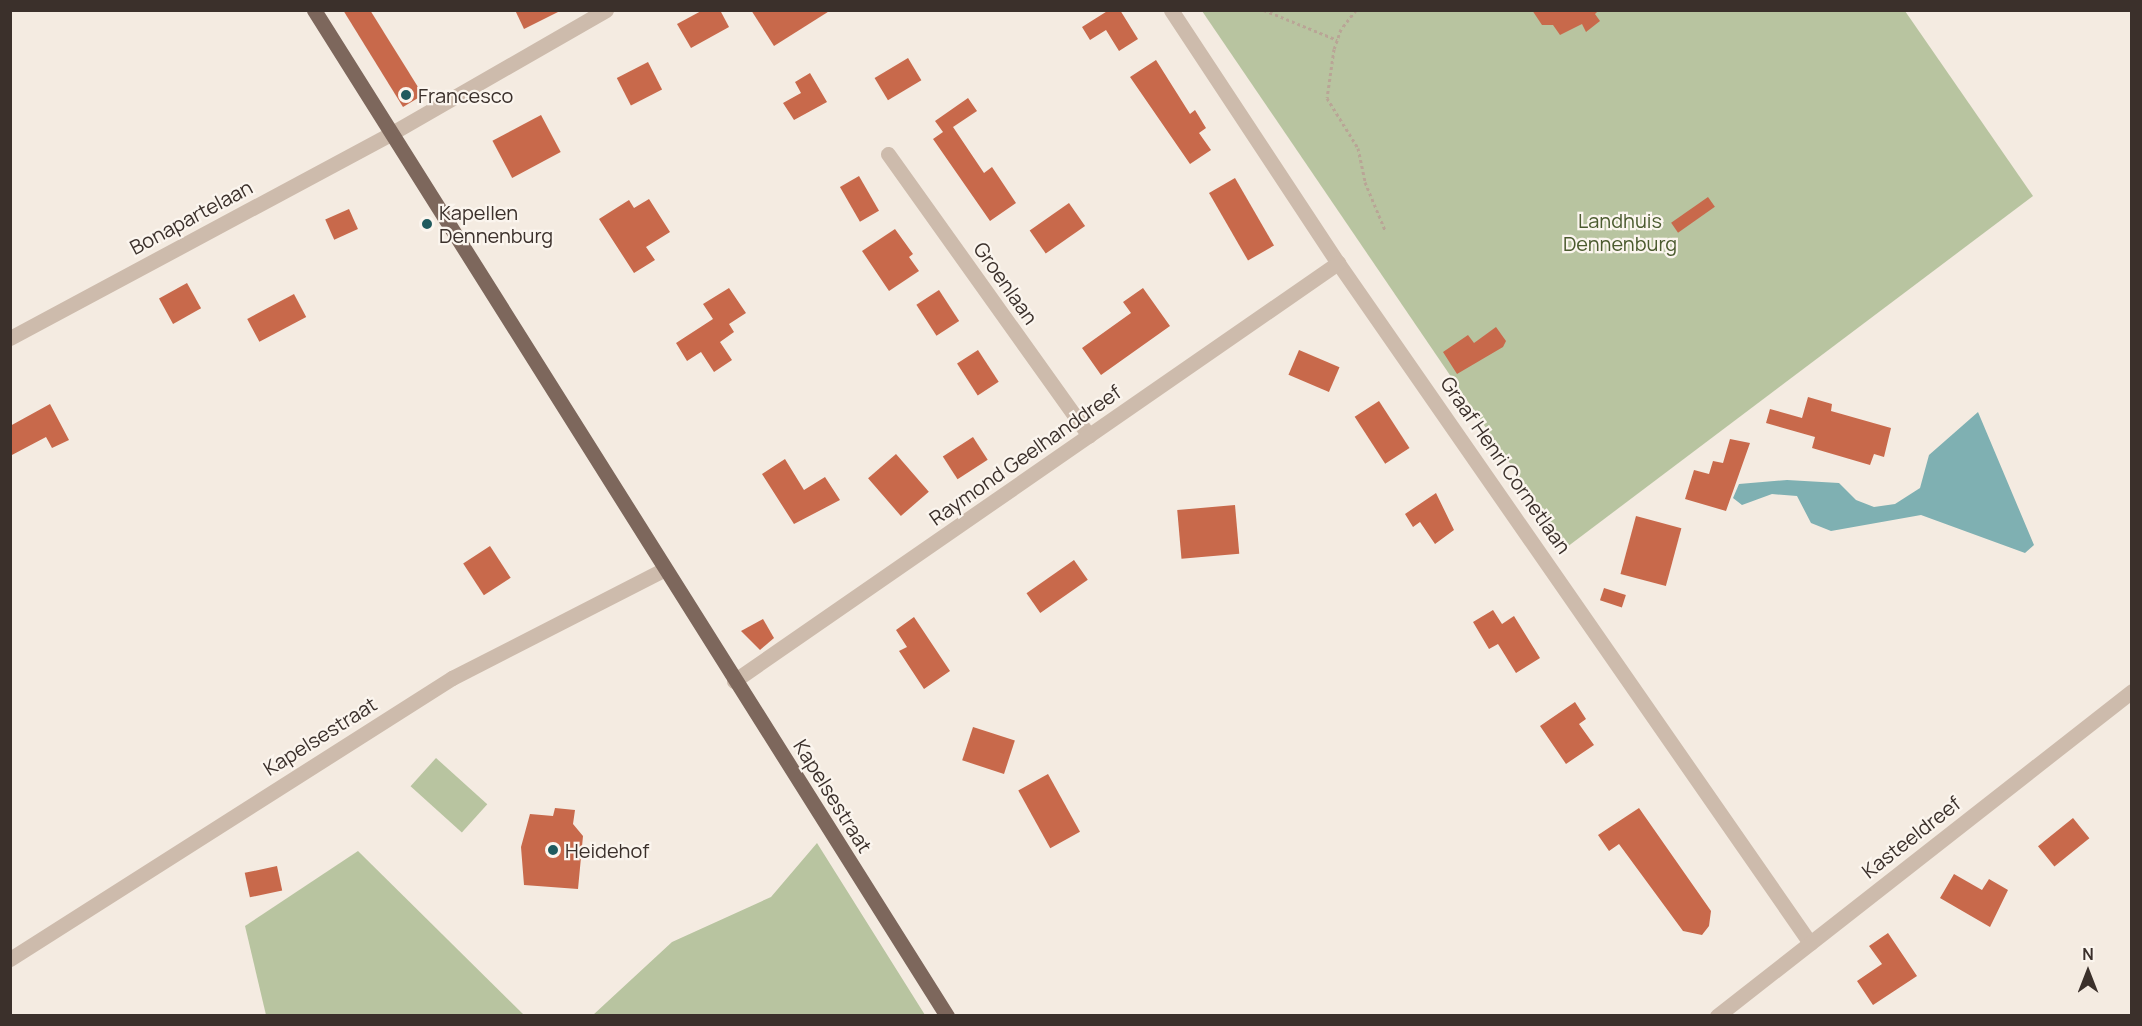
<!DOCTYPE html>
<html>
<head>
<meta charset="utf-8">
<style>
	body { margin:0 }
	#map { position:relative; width:2142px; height:1026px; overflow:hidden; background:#f4ebe1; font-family:Manrope,sans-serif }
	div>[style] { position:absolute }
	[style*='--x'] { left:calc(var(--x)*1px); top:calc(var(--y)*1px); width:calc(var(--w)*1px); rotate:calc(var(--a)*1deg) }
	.green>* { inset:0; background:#b8c4a0; transform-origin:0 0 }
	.water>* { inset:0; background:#7fb0b2 }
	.building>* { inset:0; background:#c8694b; transform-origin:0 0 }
	.path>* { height:3px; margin-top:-1.5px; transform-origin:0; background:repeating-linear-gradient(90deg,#b9a596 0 3px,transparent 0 6px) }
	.minor>* { height:15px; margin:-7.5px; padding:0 7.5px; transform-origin:7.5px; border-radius:7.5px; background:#cdbbac }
	.primary>* { height:15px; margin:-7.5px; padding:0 7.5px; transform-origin:7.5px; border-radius:7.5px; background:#7d675c }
	.dots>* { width:16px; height:16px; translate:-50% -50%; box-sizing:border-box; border:3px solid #fbf5ee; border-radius:50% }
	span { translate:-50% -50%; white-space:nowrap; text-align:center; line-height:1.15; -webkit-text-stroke:4.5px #fbf5ee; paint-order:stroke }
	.poi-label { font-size:20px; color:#3b302b }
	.left { translate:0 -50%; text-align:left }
	.street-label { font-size:20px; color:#3b302b }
	.park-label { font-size:20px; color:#4a5a2e }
	.frame { position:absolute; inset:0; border:12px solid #3b302b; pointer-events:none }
	.north { position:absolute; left:2058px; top:942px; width:60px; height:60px; -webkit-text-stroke:4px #fbf5ee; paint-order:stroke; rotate:0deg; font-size:16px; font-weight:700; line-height:24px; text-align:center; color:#3b302b }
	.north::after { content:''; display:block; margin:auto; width:21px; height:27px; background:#3b302b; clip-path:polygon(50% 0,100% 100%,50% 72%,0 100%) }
</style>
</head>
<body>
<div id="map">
	<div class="green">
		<i style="clip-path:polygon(1202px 11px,1905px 11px,2033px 196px,1567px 547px)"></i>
		<i style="left:436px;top:758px;width:69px;height:38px;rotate:42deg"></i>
		<i style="clip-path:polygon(817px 843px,925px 1015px,593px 1015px,672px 942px,771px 897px)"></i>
		<i style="clip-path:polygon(358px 851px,524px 1015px,266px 1015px,245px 926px)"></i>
	</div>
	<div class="water">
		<i style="clip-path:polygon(1978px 412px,2034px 545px,2025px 553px,1921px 515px,1831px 531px,1811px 523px,1797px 496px,1772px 494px,1742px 505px,1733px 498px,1739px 484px,1787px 480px,1839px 483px,1856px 500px,1874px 507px,1895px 504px,1920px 488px,1929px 455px)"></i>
	</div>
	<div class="building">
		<i style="clip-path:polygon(343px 10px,370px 10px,423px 95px,403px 107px)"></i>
		<i style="clip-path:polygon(515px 10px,562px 10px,524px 29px)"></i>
		<i style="clip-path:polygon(703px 10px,720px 10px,729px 27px,691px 48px,677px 24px)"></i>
		<i style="clip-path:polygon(751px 10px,831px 10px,774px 46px)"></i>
		<i style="clip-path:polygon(1109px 10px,1120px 10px,1138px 39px,1119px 51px,1106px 30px,1090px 40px,1082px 27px)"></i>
		<i style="clip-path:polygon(1532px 10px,1599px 10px,1595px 14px,1600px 21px,1586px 32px,1582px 24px,1560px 35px,1553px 25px,1542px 25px)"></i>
		<i style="left:908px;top:58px;width:26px;height:39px;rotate:59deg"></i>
		<i style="clip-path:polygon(1156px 60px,1190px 114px,1195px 110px,1206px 128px,1199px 133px,1211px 150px,1190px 164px,1130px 77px)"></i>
		<i style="left:648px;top:62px;width:31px;height:35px;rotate:63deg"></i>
		<i style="clip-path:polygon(810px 73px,827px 102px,794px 120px,783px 103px,801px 93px,795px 82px)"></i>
		<i style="clip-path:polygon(968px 98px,977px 111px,953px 127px,984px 173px,992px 167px,1016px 203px,990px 221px,933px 139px,943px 132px,935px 121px)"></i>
		<i style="left:541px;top:115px;width:42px;height:55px;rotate:62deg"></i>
		<i style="left:859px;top:176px;width:40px;height:22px;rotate:60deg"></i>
		<i style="left:1235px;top:178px;width:78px;height:30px;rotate:60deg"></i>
		<i style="left:1708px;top:197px;width:12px;height:45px;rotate:55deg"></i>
		<i style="clip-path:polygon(649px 199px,670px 232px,646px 247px,655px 260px,634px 273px,599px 219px,629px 200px,634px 208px)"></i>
		<i style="left:1069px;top:203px;width:28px;height:48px;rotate:55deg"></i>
		<i style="left:349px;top:209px;width:22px;height:26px;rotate:66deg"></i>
		<i style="clip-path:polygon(895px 229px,913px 254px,909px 257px,919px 271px,889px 291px,862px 251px)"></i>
		<i style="left:187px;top:283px;width:29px;height:32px;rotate:61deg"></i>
		<i style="clip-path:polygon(729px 288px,746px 313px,729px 324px,734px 332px,720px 342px,732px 360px,714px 372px,701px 352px,687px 361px,676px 343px,713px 319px,703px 304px)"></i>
		<i style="clip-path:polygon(1143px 288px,1170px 326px,1101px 375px,1082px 348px,1131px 313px,1123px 302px)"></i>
		<i style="left:939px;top:290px;width:37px;height:27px;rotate:57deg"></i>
		<i style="left:294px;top:294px;width:26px;height:53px;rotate:62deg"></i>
		<i style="clip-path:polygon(1496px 327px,1506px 341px,1503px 347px,1457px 374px,1443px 352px,1468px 335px,1474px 343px)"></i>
		<i style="left:978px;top:350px;width:38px;height:25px;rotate:57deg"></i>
		<i style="left:1299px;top:350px;width:44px;height:27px;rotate:23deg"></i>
		<i style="clip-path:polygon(1808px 397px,1832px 404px,1831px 411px,1891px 428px,1884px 457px,1874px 454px,1870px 465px,1812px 448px,1815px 437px,1766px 423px,1770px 409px,1802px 418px)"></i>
		<i style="left:1379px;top:401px;width:56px;height:29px;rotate:57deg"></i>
		<i style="clip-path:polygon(50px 404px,69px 440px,52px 448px,46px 437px,10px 456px,10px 426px)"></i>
		<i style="left:973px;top:437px;width:27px;height:36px;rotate:57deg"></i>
		<i style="clip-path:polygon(1730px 439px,1750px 443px,1726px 511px,1685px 499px,1694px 470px,1709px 474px,1713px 461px,1723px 463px)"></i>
		<i style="left:896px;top:454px;width:50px;height:37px;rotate:49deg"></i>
		<i style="clip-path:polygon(785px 459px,804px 490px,825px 477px,840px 500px,794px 524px,762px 474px)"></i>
		<i style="clip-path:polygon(1436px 493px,1454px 530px,1435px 544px,1420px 522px,1413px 527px,1405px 514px)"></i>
		<i style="left:1235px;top:505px;width:49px;height:58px;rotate:85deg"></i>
		<i style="left:1636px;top:516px;width:47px;height:60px;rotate:15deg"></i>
		<i style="left:490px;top:546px;width:38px;height:32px;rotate:57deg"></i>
		<i style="left:1074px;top:560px;width:24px;height:58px;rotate:55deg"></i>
		<i style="left:1604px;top:588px;width:23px;height:13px;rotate:18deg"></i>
		<i style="clip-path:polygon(1493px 610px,1502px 624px,1514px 616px,1540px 658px,1516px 673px,1498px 644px,1489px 649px,1473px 622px)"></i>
		<i style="clip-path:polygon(914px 617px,950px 671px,924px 689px,899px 651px,907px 647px,896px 630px)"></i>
		<i style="clip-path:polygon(763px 619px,774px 638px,760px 650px,741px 631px)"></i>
		<i style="clip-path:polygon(1575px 702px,1586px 719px,1579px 724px,1594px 745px,1566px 764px,1540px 726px)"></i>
		<i style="left:973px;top:727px;width:44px;height:35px;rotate:18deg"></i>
		<i style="left:1048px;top:774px;width:66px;height:34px;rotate:61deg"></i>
		<i style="clip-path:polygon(555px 808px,575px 810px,573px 824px,583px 836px,578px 889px,524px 885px,521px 847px,530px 814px,553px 816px)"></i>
		<i style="clip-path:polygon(1639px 808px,1711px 911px,1709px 926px,1702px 935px,1683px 931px,1619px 844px,1609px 851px,1598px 835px)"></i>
		<i style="left:2073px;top:818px;width:26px;height:45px;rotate:51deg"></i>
		<i style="left:277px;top:866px;width:25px;height:33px;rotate:78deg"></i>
		<i style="clip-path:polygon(1954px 874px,1982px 890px,1989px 879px,2008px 890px,1990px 927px,1940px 898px)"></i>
		<i style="clip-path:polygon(1888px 933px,1917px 976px,1873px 1005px,1857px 981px,1882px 964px,1869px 946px)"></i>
	</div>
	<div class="path">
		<i style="--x:1264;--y:10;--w:79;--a:22.3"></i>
		<i style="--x:1356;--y:10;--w:24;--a:128"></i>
		<i style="--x:1341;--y:29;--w:21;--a:109"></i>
		<i style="--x:1334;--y:49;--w:49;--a:98.1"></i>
		<i style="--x:1327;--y:98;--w:59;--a:58.2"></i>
		<i style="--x:1358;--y:148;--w:35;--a:78"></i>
		<i style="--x:1365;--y:182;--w:52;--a:67.4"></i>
	</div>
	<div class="minor">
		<i style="--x:1171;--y:10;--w:303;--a:56.6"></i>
		<i style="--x:1338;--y:263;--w:828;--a:55.23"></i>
		<i style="--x:888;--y:154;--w:346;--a:54.5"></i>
		<i style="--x:10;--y:338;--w:434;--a:-28.2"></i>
		<i style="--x:392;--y:133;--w:247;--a:-29.9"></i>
		<i style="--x:734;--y:681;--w:735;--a:-34.69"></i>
		<i style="--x:10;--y:959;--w:524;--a:-32.45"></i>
		<i style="--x:452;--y:678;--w:237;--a:-27.1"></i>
		<i style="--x:1717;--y:1016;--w:527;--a:-38.07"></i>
	</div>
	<div class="primary">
		<i style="--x:314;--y:10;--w:1189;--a:57.82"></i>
	</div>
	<div class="dots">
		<i style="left:406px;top:95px;background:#1f5a5e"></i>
		<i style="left:427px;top:224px;background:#1f5a5e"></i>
		<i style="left:553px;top:850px;background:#1f5a5e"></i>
	</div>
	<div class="poi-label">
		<span class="left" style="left:418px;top:95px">Francesco</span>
		<span class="left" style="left:439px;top:224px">Kapellen<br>Dennenburg</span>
		<span class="left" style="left:565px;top:850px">Heidehof</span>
	</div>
	<div class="street-label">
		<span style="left:191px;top:217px;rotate:-28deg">Bonapartelaan</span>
		<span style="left:1006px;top:283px;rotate:55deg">Groenlaan</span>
		<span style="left:1025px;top:455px;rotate:-35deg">Raymond Geelhanddreef</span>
		<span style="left:1506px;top:465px;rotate:55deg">Graaf Henri Cornetlaan</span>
		<span style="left:320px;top:736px;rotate:-32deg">Kapelsestraat</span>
		<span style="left:833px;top:796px;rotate:58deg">Kapelsestraat</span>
		<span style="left:1911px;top:837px;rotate:-38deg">Kasteeldreef</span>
	</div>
	<div class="park-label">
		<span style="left:1620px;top:232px">Landhuis<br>Dennenburg</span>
	</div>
	<div class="frame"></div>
	<div class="north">N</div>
</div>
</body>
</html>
